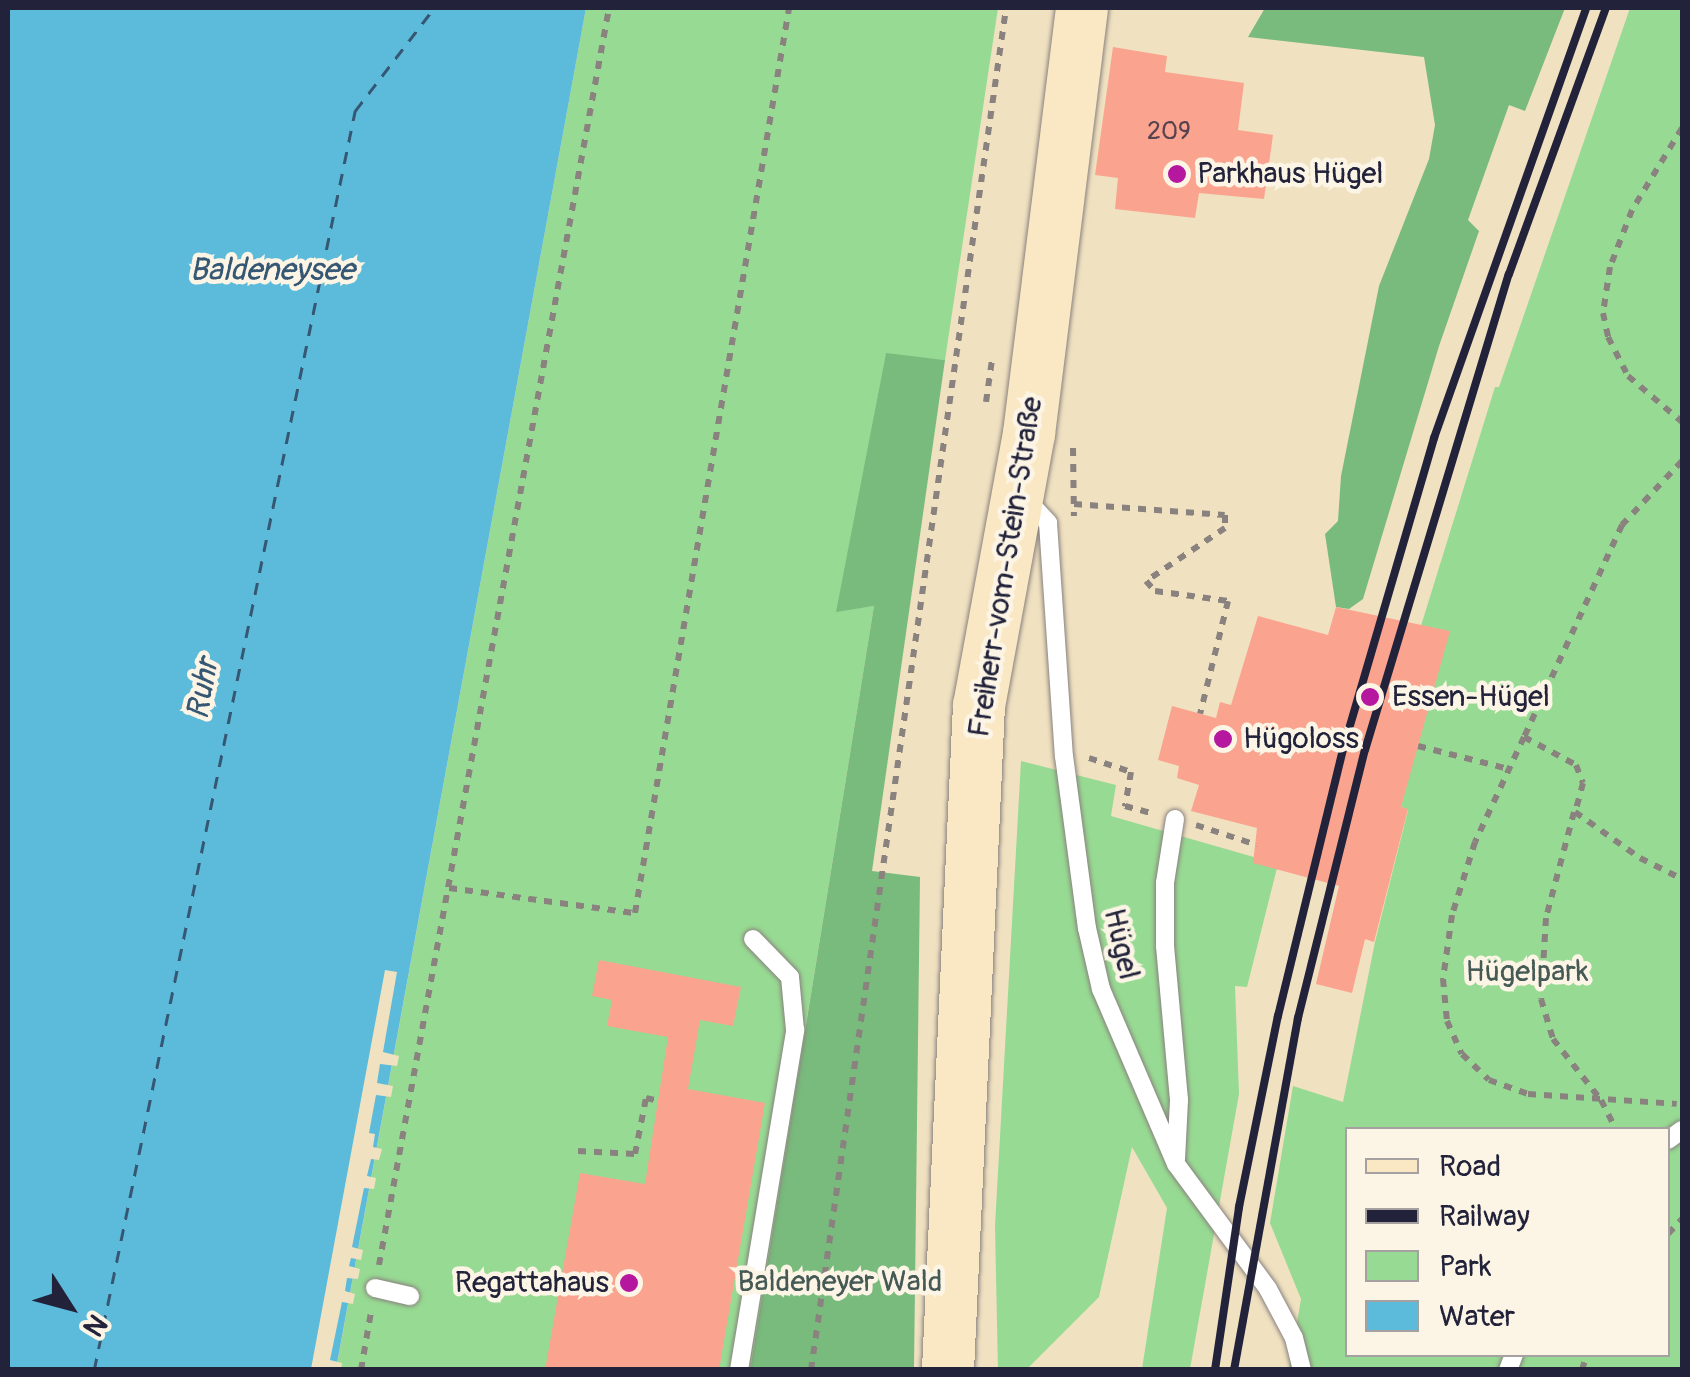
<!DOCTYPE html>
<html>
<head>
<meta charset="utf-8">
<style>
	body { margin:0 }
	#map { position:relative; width:1690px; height:1377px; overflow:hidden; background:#f0e1c1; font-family:Pangolin,sans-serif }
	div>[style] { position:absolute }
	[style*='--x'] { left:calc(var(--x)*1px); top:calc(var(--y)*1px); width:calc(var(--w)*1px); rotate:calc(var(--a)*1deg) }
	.green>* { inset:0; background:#97da93 }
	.forest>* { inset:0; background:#79ba7d }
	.water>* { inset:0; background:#5cbada }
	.pier>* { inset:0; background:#f0e1c1 }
	.ferry>* { height:2.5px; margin-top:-1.25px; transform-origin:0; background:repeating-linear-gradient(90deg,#365773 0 12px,transparent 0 22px) }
	.building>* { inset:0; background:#faa48f }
	.path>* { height:6px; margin-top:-3px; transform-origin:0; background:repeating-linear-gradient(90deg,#89827e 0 8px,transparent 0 16px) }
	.roads { filter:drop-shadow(0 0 2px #89827e) drop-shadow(0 0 2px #89827e) }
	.service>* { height:18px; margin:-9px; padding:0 9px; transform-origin:9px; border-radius:9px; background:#fff }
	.secondary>* { height:52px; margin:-26px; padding:0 26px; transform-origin:26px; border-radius:26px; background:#fae7c3 }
	.rail>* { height:8px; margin:-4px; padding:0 4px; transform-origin:4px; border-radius:4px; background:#22223b }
	.dots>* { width:28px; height:28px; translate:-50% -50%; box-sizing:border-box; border:5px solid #fcf5e5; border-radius:50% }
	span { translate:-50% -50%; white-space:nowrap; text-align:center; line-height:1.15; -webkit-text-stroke:9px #fcf5e5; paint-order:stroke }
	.number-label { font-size:25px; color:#584250 }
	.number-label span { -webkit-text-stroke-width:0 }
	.poi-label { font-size:30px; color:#22223b }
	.left { translate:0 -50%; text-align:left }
	.right { translate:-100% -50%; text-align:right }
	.street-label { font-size:30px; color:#22223b }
	.park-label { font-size:30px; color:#455955 }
	.water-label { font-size:32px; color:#365773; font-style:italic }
	.frame { position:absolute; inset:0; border:10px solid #22223b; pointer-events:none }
	.legend { position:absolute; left:1345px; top:1127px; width:325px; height:230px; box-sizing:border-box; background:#fcf5e5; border:2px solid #a5a1a1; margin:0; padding:12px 18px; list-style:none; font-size:30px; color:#22223b }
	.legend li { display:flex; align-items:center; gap:20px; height:50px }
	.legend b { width:50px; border:2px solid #a5a1a1 }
	.north { position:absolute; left:20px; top:1257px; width:100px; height:100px; -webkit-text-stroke:8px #fcf5e5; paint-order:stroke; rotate:126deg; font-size:28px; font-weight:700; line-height:40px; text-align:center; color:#22223b }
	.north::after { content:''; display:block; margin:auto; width:35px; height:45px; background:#22223b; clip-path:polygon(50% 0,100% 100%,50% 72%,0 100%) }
</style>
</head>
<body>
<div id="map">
	<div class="green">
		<i style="clip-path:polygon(586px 8px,998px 8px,945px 360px,886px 354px,837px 611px,874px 606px,750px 1369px,336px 1370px)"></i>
		<i style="clip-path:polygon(evenodd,1630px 8px,1682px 8px,1682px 1369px,1289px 1369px,1301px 1299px,1270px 1223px,1293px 1086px,1343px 1102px,1375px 942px,1408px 810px,1401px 807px,1420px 629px,1495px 387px,1499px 387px,1630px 8px,1348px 1130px,1668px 1130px,1668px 1354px,1348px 1354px,1348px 1130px)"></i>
		<i style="clip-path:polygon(1021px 761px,1116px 785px,1111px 816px,1278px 864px,1247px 987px,1235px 986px,1239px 1094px,1190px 1369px,1142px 1369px,1167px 1208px,1132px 1147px,1099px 1297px,1027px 1369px,998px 1370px,995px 1226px)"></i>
	</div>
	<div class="forest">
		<i style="clip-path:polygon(1265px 8px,1565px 8px,1525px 111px,1509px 105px,1468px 220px,1479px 231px,1439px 346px,1363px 599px,1349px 609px,1336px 607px,1325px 534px,1338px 521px,1341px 476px,1379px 286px,1429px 159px,1435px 125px,1424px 57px,1248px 37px)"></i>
		<i style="clip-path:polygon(886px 353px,945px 360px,872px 871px,920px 877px,914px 1369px,750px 1370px,874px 606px,836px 612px)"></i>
	</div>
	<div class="water">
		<i style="clip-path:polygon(8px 8px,586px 8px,336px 1369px,8px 1370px)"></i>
	</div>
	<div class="pier">
		<i style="clip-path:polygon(385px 970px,397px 972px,383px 1052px,399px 1056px,397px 1066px,380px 1064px,377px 1083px,393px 1086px,391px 1097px,376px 1095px,369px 1133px,375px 1134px,373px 1147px,382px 1149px,379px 1160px,371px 1159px,367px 1176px,376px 1178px,374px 1189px,364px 1188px,352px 1247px,363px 1250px,361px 1260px,351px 1258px,349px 1266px,360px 1269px,358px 1279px,347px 1278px,345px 1291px,355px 1294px,353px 1304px,342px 1302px,330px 1360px,342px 1363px,341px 1370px,311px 1369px)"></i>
	</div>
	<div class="ferry">
		<i style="--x:94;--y:1370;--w:1286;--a:-78.29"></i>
		<i style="--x:355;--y:111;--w:130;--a:-52.5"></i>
	</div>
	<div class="building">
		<i style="clip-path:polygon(1113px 47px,1167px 56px,1165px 72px,1244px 83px,1238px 130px,1273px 135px,1264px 199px,1199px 193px,1195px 218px,1115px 209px,1118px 178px,1095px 175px)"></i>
		<i style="clip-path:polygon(1336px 607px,1450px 631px,1401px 807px,1408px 809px,1374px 942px,1365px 939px,1352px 993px,1316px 984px,1339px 886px,1253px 863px,1257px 828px,1191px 811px,1199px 785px,1177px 778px,1179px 766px,1158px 760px,1172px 706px,1216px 718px,1220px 702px,1231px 705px,1258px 616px,1328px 635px)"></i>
		<i style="clip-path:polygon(599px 960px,741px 987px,733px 1026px,700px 1020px,688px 1089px,765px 1103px,719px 1370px,545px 1370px,580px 1173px,645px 1184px,668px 1037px,607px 1026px,612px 1000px,592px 996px)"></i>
	</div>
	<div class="path">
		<i style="--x:1682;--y:128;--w:96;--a:121.4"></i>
		<i style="--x:1632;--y:210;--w:61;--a:111.1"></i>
		<i style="--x:1610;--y:267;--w:47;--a:98.7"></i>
		<i style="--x:1603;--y:313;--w:25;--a:78"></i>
		<i style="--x:1608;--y:337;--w:44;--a:62.9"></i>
		<i style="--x:1628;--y:376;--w:71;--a:40.4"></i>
		<i style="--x:986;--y:402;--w:42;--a:-81.9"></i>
		<i style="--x:1073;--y:448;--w:68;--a:89.2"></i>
		<i style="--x:1682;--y:461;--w:88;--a:133.2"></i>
		<i style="--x:1622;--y:525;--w:234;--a:114.8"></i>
		<i style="--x:1524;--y:737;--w:59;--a:28.3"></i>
		<i style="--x:1576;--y:765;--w:19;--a:69"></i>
		<i style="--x:1583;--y:783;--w:30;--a:105"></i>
		<i style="--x:1575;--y:812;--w:80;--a:35.3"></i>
		<i style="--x:1640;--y:858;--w:47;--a:26.6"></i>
		<i style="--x:1074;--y:504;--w:151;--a:4.2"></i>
		<i style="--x:1225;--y:515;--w:13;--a:90"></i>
		<i style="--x:1225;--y:528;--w:95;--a:146.1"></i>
		<i style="--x:1146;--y:581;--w:13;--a:48"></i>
		<i style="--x:1155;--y:591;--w:74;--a:7.8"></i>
		<i style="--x:1228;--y:601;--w:116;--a:103.9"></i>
		<i style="--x:1524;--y:737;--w:116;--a:115"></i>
		<i style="--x:1475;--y:842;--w:77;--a:107.5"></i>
		<i style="--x:1452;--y:915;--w:65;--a:98"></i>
		<i style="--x:1443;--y:979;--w:42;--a:84.6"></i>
		<i style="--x:1447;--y:1021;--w:36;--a:66"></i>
		<i style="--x:1462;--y:1054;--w:37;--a:44"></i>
		<i style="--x:1489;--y:1080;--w:41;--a:19.7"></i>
		<i style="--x:1528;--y:1094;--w:149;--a:3.8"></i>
		<i style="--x:1418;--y:746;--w:94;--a:14.2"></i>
		<i style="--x:1089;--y:758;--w:44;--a:18.4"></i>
		<i style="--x:1131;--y:772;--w:35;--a:100"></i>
		<i style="--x:1125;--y:806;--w:31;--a:15"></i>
		<i style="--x:1574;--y:812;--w:110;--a:104.8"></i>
		<i style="--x:1546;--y:918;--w:81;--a:93.5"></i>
		<i style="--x:1541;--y:999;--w:42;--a:73.3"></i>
		<i style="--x:1553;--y:1039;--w:78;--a:51.8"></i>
		<i style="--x:1601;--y:1100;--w:34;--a:63"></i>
		<i style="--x:1196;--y:825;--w:64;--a:18.2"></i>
		<i style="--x:449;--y:888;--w:188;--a:7.7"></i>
		<i style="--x:635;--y:913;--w:918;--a:-80.34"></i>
		<i style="--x:578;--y:1151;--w:57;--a:3"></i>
		<i style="--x:635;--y:1154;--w:57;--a:-78.9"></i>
		<i style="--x:646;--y:1098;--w:13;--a:13"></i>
		<i style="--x:1668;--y:1234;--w:21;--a:-47"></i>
		<i style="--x:379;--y:1265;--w:1278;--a:-79.63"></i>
		<i style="--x:361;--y:1370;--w:59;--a:-80.2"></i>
		<i style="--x:811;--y:1370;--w:1376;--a:-81.85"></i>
		<i style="--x:1582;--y:1370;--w:17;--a:-73"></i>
	</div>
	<div class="roads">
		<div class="service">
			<i style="--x:1025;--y:498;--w:34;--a:47"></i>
			<i style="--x:1048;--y:523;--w:234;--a:86.1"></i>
			<i style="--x:1064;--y:756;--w:174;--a:82.4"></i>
			<i style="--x:1087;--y:928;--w:63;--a:77.1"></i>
			<i style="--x:1101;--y:989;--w:190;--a:66.8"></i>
			<i style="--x:1176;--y:1164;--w:155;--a:53.6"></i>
			<i style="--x:1268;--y:1289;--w:55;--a:62"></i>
			<i style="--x:1294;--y:1338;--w:33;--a:76"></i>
			<i style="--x:1175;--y:819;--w:65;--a:98.9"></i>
			<i style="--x:1165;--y:883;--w:63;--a:90"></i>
			<i style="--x:1165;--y:946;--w:155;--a:84.8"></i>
			<i style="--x:1179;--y:1100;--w:59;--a:92.9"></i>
			<i style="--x:1668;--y:1140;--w:17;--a:-36"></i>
			<i style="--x:375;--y:1288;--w:36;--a:13"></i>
			<i style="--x:739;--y:1370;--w:345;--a:-80.6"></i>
			<i style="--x:795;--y:1030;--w:53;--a:-95.4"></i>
			<i style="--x:790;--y:977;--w:53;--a:-134.2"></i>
			<i style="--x:1508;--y:1370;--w:17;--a:-69"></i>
		</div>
		<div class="secondary">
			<i style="--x:948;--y:1370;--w:665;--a:-87.33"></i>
			<i style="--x:979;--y:706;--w:277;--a:-79.6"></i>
			<i style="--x:1029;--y:434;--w:429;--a:-82.9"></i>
		</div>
	</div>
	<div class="rail">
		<i style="--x:1215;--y:1370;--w:165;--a:-81.6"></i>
		<i style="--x:1239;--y:1207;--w:195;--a:-78.5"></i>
		<i style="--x:1278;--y:1016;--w:278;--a:-76.3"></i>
		<i style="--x:1344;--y:746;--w:321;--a:-73.7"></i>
		<i style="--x:1434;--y:438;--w:456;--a:-70.5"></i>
		<i style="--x:1234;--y:1370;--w:358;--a:-79.7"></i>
		<i style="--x:1298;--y:1018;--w:276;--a:-76"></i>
		<i style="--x:1365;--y:750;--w:497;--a:-73.2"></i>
		<i style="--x:1509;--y:274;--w:283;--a:-70"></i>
	</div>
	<div class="dots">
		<i style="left:1177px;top:174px;background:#b5179e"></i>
		<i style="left:1370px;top:697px;background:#b5179e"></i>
		<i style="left:1223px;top:739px;background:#b5179e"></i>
		<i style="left:629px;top:1283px;background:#b5179e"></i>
	</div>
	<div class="number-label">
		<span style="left:1169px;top:132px">209</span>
	</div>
	<div class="poi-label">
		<span class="left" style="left:1197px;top:174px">Parkhaus Hügel</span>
		<span class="left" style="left:1392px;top:697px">Essen-Hügel</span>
		<span class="left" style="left:1243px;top:739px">Hügoloss</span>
		<span class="right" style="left:609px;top:1283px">Regattahaus</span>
	</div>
	<div class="street-label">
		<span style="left:1006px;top:567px;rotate:-81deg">Freiherr-vom-Stein-Straße</span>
		<span style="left:1121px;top:944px;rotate:77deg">Hügel</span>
	</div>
	<div class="park-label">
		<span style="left:1527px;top:972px">Hügelpark</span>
		<span style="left:840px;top:1282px">Baldeneyer Wald</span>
	</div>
	<div class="water-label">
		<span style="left:272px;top:270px">Baldeneysee</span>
		<span style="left:203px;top:689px;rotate:-80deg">Ruhr</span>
	</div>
	<div class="frame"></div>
	<ul class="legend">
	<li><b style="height:12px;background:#fae7c3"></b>Road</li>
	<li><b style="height:12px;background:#22223b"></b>Railway</li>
	<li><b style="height:28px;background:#97da93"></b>Park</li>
	<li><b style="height:28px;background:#5cbada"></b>Water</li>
	</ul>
	<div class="north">N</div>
</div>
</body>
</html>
